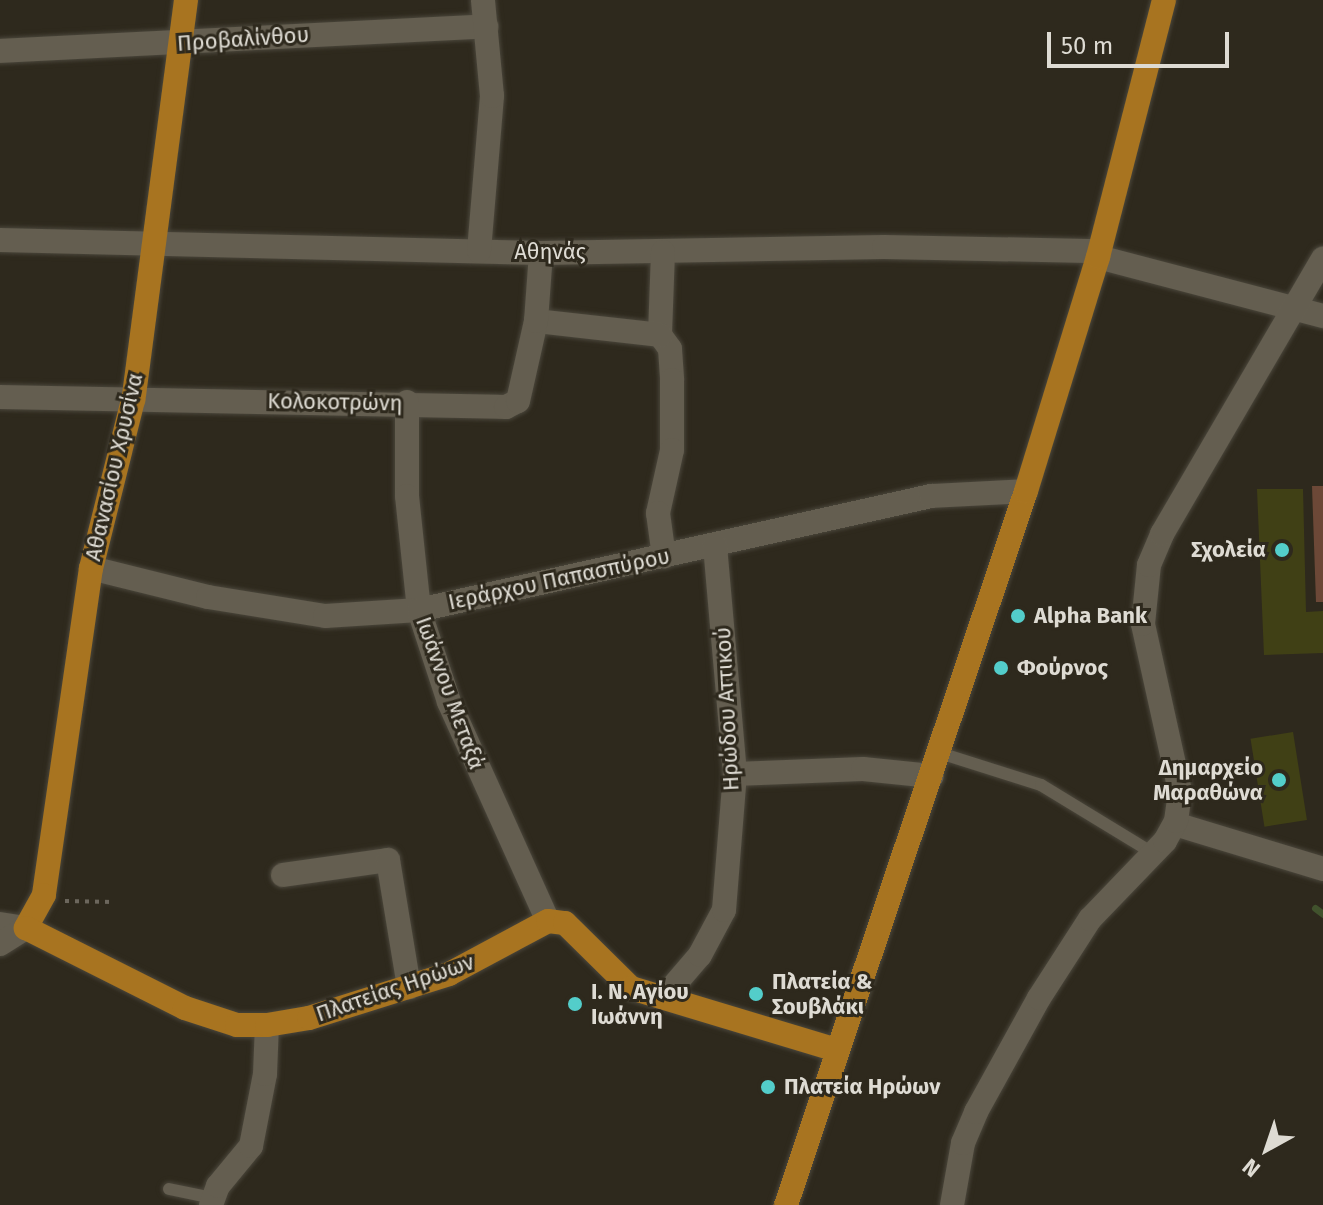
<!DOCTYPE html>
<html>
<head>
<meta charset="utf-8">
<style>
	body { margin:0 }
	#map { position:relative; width:1323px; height:1205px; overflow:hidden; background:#2e291d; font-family:"Fira Sans",sans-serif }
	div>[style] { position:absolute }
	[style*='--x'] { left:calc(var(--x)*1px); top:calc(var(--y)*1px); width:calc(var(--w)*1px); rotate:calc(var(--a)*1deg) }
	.green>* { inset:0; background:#6c4837 }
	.stream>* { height:7px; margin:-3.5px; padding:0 3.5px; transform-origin:3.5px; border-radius:3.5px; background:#41522d }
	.building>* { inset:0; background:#404015; transform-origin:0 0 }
	.path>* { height:4px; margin-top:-2px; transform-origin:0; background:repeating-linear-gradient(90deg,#6c675d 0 4px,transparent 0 10px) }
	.roads { filter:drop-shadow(0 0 2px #4a463b) drop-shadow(0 0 2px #4a463b) }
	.service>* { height:12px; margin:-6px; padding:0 6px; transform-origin:6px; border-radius:6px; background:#645e50 }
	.minor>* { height:24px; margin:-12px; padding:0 12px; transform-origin:12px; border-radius:12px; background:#645e50 }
	.tertiary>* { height:24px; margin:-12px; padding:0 12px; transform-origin:12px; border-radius:12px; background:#645e50 }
	.primary>* { height:24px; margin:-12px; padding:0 12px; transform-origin:12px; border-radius:12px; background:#a87420 }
	.dots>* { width:22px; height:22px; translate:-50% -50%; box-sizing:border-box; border:4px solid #2e291d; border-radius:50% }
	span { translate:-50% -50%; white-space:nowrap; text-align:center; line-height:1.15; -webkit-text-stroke:6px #2e291d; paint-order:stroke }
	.street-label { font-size:22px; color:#dedbd3 }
	.poi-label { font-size:22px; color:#dedbd3; font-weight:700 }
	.right { translate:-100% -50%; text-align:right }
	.left { translate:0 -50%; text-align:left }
	.north { position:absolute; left:1227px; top:1109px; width:80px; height:80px; -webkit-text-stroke:6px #2e291d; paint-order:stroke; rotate:220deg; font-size:22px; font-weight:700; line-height:32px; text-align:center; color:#dedbd3 }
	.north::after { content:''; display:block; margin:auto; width:28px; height:36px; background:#dedbd3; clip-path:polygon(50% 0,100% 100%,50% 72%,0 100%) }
	.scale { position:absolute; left:1047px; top:32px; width:182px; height:36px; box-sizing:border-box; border:4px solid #dedbd3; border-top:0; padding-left:10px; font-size:24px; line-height:28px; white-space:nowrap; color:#dedbd3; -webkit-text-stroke:6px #2e291d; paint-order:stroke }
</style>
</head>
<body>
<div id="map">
	<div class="green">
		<i style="clip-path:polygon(1312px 486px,1323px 486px,1323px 602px,1316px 602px)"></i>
	</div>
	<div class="stream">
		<i style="--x:1315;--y:908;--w:10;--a:37"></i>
	</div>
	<div class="building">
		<i style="clip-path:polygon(1257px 489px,1303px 489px,1306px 612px,1323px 611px,1323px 653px,1264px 655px)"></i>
		<i style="left:1293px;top:732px;width:89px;height:43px;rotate:81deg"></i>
	</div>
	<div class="path">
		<i style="--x:65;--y:901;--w:49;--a:1.2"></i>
	</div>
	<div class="roads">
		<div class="service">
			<i style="--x:940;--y:753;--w:106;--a:17.6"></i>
			<i style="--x:1041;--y:785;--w:131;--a:31.3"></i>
			<i style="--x:169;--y:1189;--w:44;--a:11.8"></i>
		</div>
		<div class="minor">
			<i style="--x:0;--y:51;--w:487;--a:-2.9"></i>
			<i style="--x:0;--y:240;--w:541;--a:1.38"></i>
			<i style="--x:541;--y:253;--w:343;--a:-1"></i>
			<i style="--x:884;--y:247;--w:216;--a:1.1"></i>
			<i style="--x:479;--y:251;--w:156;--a:-85.2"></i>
			<i style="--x:492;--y:96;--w:96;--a:-95.4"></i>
			<i style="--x:663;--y:252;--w:83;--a:92.1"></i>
			<i style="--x:660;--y:335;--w:17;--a:54"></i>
			<i style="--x:670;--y:349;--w:31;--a:86"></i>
			<i style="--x:672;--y:380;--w:70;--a:90"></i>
			<i style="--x:672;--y:450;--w:65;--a:102.5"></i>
			<i style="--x:658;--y:513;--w:44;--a:82.2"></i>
			<i style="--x:1098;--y:257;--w:233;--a:14.7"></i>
			<i style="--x:536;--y:321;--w:125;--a:6.4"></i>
			<i style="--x:0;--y:397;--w:506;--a:1.13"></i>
			<i style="--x:506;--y:407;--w:13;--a:-27"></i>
			<i style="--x:518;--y:401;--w:82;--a:-77.3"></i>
			<i style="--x:536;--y:321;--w:68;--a:-85.8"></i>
			<i style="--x:407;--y:402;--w:94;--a:90"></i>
			<i style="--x:407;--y:496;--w:115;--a:84"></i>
			<i style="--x:419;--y:610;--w:97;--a:71.9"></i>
			<i style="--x:449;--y:702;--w:240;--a:65.7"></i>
			<i style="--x:91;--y:568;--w:121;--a:13.9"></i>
			<i style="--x:208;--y:597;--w:119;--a:9.2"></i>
			<i style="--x:325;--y:616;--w:94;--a:-3.7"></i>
			<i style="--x:419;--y:610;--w:525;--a:-12.55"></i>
			<i style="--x:931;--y:496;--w:95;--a:-3"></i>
			<i style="--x:735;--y:774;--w:128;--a:-2.2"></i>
			<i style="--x:863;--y:769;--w:69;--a:5.8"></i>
			<i style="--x:1175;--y:824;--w:155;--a:16.9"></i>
			<i style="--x:283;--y:875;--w:106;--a:-8.1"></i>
			<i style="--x:388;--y:860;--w:129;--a:80.6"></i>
			<i style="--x:0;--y:924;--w:26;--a:9"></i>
			<i style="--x:664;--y:997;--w:55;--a:-49.4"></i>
			<i style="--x:700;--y:955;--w:51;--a:-61.9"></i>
			<i style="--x:724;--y:910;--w:136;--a:-85.4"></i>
			<i style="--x:735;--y:774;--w:230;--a:-95"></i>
			<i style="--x:211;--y:1205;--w:20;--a:-70"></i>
			<i style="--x:218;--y:1186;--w:52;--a:-50.5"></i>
			<i style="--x:251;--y:1146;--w:73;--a:-79"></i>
			<i style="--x:265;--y:1074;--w:49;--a:-87.7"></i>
			<i style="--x:952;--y:1205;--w:63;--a:-79.9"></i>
			<i style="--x:963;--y:1143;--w:34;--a:-67"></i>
			<i style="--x:976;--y:1112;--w:130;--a:-61.1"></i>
			<i style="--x:1039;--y:998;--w:94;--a:-57.2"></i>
			<i style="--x:1090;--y:919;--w:108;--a:-46.1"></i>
			<i style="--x:1165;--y:841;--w:23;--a:-61"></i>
			<i style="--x:1176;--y:821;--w:30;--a:-82"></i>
			<i style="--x:1180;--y:791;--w:171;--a:-102.5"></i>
			<i style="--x:1143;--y:624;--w:59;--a:-84.2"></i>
			<i style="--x:1149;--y:565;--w:34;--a:-67"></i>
			<i style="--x:1162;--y:534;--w:319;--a:-59.7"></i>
		</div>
		<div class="tertiary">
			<i style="--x:0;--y:944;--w:31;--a:-32"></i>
		</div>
		<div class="primary">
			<i style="--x:186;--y:0;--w:403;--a:97.5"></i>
			<i style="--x:133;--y:400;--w:173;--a:104"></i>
			<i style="--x:91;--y:568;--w:330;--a:98.2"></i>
			<i style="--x:44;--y:895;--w:38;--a:119"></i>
			<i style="--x:26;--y:928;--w:178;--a:26.7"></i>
			<i style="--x:185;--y:1008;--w:55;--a:18.1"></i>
			<i style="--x:237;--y:1025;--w:30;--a:0"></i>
			<i style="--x:267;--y:1025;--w:43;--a:-9.5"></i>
			<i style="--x:309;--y:1018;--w:147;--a:-17.4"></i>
			<i style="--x:449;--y:974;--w:112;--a:-28.2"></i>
			<i style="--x:548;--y:921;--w:17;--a:7"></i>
			<i style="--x:565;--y:923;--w:93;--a:44.6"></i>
			<i style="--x:631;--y:988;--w:215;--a:16.8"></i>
			<i style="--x:786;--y:1205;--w:753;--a:-71.42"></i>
			<i style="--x:1026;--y:491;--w:245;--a:-72.9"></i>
			<i style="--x:1098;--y:257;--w:265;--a:-75.6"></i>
		</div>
	</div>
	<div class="dots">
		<i style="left:1282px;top:550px;background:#53cdca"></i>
		<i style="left:1018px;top:616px;background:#53cdca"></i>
		<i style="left:1001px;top:668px;background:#53cdca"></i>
		<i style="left:1279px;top:780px;background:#53cdca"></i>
		<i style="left:756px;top:994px;background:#53cdca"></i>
		<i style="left:575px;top:1004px;background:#53cdca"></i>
		<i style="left:768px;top:1087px;background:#53cdca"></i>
	</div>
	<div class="street-label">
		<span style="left:243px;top:39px;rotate:-4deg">Προβαλίνθου</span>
		<span style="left:550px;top:252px">Αθηνάς</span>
		<span style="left:335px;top:402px;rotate:1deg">Κολοκοτρώνη</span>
		<span style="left:114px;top:467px;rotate:-77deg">Αθανασίου Χρυσίνα</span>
		<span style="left:559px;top:579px;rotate:-12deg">Ιεράρχου Παπασπύρου</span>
		<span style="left:450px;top:693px;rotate:70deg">Ιωάννου Μεταξά</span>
		<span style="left:727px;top:709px;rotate:-93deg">Ηρώδου Αττικού</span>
		<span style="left:395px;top:988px;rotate:-19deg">Πλατείας Ηρώων</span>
	</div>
	<div class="poi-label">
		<span class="right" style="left:1266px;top:550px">Σχολεία</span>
		<span class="left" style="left:1034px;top:616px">Alpha Bank</span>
		<span class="left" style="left:1017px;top:668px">Φούρνος</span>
		<span class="right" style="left:1263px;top:780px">Δημαρχείο<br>Μαραθώνα</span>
		<span class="left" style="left:772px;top:994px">Πλατεία &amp;<br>Σουβλάκι</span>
		<span class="left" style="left:591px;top:1004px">Ι. Ν. Αγίου<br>Ιωάννη</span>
		<span class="left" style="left:784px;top:1087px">Πλατεία Ηρώων</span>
	</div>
	<div class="north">N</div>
	<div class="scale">50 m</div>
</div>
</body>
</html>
